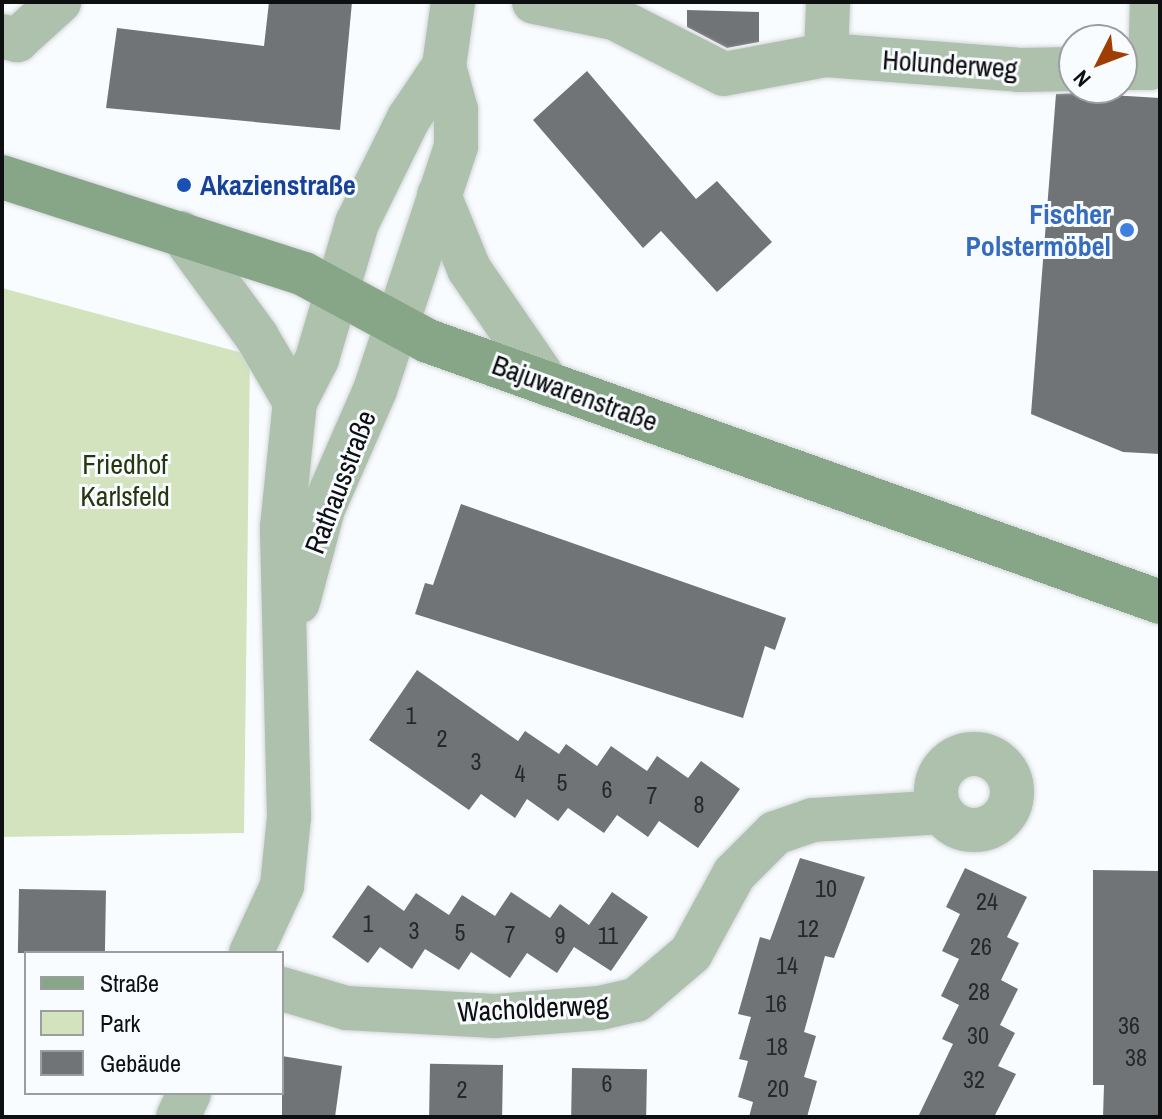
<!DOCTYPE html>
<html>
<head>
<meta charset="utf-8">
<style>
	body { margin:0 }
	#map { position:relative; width:1162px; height:1119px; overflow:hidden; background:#f9fcff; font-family:"Archivo Narrow",sans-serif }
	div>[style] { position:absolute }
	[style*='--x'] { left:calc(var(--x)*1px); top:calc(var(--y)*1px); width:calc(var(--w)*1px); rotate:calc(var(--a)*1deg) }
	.green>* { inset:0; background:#d2e3be }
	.building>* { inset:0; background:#717476; transform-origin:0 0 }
	.roads { filter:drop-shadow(0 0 2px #d3d6d9) drop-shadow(0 0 2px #d3d6d9) }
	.street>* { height:44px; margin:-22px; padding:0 22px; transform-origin:22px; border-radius:22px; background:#adc1ad }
	.street>.ring { margin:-22px; padding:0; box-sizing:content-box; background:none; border:44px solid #adc1ad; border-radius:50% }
	.secondary>* { height:44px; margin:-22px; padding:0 22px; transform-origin:22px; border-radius:22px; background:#87a587 }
	.dots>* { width:22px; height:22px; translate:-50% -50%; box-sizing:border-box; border:4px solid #f9fcff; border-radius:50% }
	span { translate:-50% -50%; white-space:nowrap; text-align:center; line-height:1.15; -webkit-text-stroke:6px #f9fcff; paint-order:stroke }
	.number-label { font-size:24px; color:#27282a }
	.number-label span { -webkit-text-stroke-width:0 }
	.street-label { font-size:28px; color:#0e0f10 }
	.transit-label { font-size:28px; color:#164399; font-weight:700 }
	.left { translate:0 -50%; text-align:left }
	.shop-label { font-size:28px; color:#366cbe; font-weight:700 }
	.right { translate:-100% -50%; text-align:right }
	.park-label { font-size:28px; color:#26360d }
	.frame { position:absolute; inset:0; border:4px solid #0e0f10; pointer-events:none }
	.legend { position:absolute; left:24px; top:951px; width:260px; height:144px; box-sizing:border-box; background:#f9fcff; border:2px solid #9b9d9f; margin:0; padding:10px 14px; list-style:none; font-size:24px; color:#0e0f10 }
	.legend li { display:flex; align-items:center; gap:16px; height:40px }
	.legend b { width:40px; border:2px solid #9b9d9f }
	.north { position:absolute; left:1058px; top:24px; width:80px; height:80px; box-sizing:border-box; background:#f9fcff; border:2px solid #9b9d9f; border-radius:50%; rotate:228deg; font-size:22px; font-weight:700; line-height:32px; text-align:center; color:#0e0f10 }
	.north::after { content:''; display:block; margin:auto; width:28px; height:36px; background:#a03d02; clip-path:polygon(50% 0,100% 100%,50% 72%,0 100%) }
</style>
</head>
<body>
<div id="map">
	<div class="green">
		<i style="clip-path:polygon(2px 288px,250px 355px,244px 833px,2px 837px)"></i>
	</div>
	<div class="building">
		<i style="clip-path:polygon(269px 2px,352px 2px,340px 130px,106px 108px,117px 28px,264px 46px)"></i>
		<i style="clip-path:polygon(687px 10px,759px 12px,759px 42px,727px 48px,687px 27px)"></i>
		<i style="clip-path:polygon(587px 71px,696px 199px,717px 181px,772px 242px,717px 292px,661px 231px,643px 248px,533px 120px)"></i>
		<i style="clip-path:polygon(1077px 93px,1160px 98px,1160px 454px,1123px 452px,1031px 414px,1056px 94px)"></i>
		<i style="clip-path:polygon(461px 504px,786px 618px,775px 650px,765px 646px,743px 718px,415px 614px,425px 583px,433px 585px)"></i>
		<i style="clip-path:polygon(417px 670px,518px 741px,525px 731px,559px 754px,566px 744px,597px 766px,611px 746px,647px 771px,657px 756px,688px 778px,701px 761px,740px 789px,698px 848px,659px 821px,648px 837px,617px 815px,604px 833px,568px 808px,558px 821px,527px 799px,515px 818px,481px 794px,469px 810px,369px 740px)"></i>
		<i style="clip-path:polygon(800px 858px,865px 877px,834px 958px,825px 956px,804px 1032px,816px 1036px,804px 1077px,817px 1081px,807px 1117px,749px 1117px,753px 1102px,738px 1097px,748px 1061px,739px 1059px,751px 1017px,738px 1014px,760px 937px,770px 940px)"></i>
		<i style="clip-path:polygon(965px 868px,1027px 897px,1007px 937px,1019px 943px,1001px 980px,1018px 989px,1000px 1025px,1015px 1033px,998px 1066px,1016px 1074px,994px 1117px,918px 1117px,953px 1044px,942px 1039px,959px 1005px,941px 996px,959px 959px,942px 951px,960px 914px,946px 907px)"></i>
		<i style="clip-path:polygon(1093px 870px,1160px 871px,1160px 1117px,1103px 1117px,1104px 1085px,1093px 1085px)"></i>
		<i style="clip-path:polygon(368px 885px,404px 911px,416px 893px,449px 915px,462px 895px,495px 916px,511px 892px,550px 918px,560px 904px,589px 925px,612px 892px,648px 917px,611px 971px,574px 947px,557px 973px,527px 953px,510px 978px,471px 952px,459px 970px,425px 949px,412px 969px,380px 947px,368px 963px,332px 937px)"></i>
		<i style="left:19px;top:889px;width:87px;height:64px;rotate:1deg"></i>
		<i style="clip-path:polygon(282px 1056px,342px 1066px,335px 1117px,282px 1117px)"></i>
		<i style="left:503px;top:1065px;width:52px;height:73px;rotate:91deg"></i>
		<i style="left:572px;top:1068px;width:75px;height:49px;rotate:1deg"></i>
	</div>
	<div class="roads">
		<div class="street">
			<i style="--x:534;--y:2;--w:82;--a:11.3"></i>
			<i style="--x:614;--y:18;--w:123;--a:27"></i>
			<i style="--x:724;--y:74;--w:104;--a:-10.6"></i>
			<i style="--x:826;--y:55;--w:53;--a:-87.8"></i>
			<i style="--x:2;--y:36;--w:16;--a:15"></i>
			<i style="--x:17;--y:40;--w:57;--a:-42.1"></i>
			<i style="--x:826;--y:55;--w:194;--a:4.4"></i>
			<i style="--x:1019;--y:70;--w:55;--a:-1"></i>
			<i style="--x:1122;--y:68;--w:28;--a:0"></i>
			<i style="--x:1150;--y:68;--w:66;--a:-88.3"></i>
			<i style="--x:439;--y:195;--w:80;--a:67.9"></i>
			<i style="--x:469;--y:269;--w:140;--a:55.5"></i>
			<i style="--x:181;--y:233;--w:129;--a:53.8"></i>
			<i style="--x:257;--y:337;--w:75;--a:59.7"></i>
			<i style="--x:298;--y:602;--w:96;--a:-75"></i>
			<i style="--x:323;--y:509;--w:130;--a:-66.4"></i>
			<i style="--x:375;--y:390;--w:257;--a:-71.6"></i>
			<i style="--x:456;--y:146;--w:36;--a:-90"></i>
			<i style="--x:456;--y:110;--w:46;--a:-105.3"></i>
			<i style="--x:444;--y:66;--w:65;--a:-82"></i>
			<i class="ring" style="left:936px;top:754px;width:32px;height:32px"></i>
			<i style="--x:251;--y:953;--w:74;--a:-65.2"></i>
			<i style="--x:282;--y:886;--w:69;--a:-84.2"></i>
			<i style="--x:289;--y:817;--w:290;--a:-91.4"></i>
			<i style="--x:282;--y:527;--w:126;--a:-84.1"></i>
			<i style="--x:295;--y:402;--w:48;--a:-62.9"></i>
			<i style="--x:317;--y:359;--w:142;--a:-73.6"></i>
			<i style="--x:357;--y:223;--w:117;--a:-63.7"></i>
			<i style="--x:409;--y:118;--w:63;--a:-56.1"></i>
			<i style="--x:282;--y:989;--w:67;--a:16.5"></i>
			<i style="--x:346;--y:1008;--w:149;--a:3.1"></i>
			<i style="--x:495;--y:1016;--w:105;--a:-4.4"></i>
			<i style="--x:600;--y:1008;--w:37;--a:-13"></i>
			<i style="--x:636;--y:1000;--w:72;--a:-40.5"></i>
			<i style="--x:691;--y:953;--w:90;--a:-61.4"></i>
			<i style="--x:734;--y:874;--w:58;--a:-45"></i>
			<i style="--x:775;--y:833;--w:40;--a:-18.9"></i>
			<i style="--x:813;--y:820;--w:129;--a:-3.5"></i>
			<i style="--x:178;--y:1117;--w:26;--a:-65"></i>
		</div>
		<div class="secondary">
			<i style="--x:2;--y:177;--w:317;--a:17.8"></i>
			<i style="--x:304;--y:274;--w:141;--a:28.4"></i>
			<i style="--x:428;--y:341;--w:777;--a:19.62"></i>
		</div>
	</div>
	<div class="dots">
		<i style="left:184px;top:185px;background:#1a4fb4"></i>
		<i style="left:1127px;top:230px;background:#3f7fe0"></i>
	</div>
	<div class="number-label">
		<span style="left:411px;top:716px">1</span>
		<span style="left:442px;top:739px">2</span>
		<span style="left:476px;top:762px">3</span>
		<span style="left:520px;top:774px">4</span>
		<span style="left:562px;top:783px">5</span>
		<span style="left:607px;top:790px">6</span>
		<span style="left:652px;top:796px">7</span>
		<span style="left:699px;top:805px">8</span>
		<span style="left:826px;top:889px">10</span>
		<span style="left:987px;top:902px">24</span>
		<span style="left:368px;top:924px">1</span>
		<span style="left:808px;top:929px">12</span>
		<span style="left:414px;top:931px">3</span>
		<span style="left:460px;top:933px">5</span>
		<span style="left:510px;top:935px">7</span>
		<span style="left:560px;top:936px">9</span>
		<span style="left:608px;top:936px">11</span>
		<span style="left:981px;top:947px">26</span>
		<span style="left:787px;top:966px">14</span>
		<span style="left:979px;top:992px">28</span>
		<span style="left:776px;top:1004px">16</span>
		<span style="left:1129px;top:1026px">36</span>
		<span style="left:978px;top:1036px">30</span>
		<span style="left:777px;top:1047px">18</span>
		<span style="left:1136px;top:1058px">38</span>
		<span style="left:974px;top:1080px">32</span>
		<span style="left:607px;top:1084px">6</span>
		<span style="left:778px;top:1089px">20</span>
		<span style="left:462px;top:1090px">2</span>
	</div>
	<div class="street-label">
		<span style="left:950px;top:64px;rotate:4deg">Holunderweg</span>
		<span style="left:575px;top:393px;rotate:20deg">Bajuwarenstraße</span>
		<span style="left:340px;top:482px;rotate:-69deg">Rathausstraße</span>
		<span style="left:533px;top:1008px;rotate:-3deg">Wacholderweg</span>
	</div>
	<div class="transit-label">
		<span class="left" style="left:200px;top:185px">Akazienstraße</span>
	</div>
	<div class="shop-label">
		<span class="right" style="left:1111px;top:230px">Fischer<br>Polstermöbel</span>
	</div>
	<div class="park-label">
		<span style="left:125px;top:480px">Friedhof<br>Karlsfeld</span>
	</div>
	<div class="frame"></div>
	<ul class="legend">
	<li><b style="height:10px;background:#87a587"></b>Straße</li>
	<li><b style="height:22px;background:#d2e3be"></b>Park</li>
	<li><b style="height:22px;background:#717476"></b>Gebäude</li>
	</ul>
	<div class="north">N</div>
</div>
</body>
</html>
